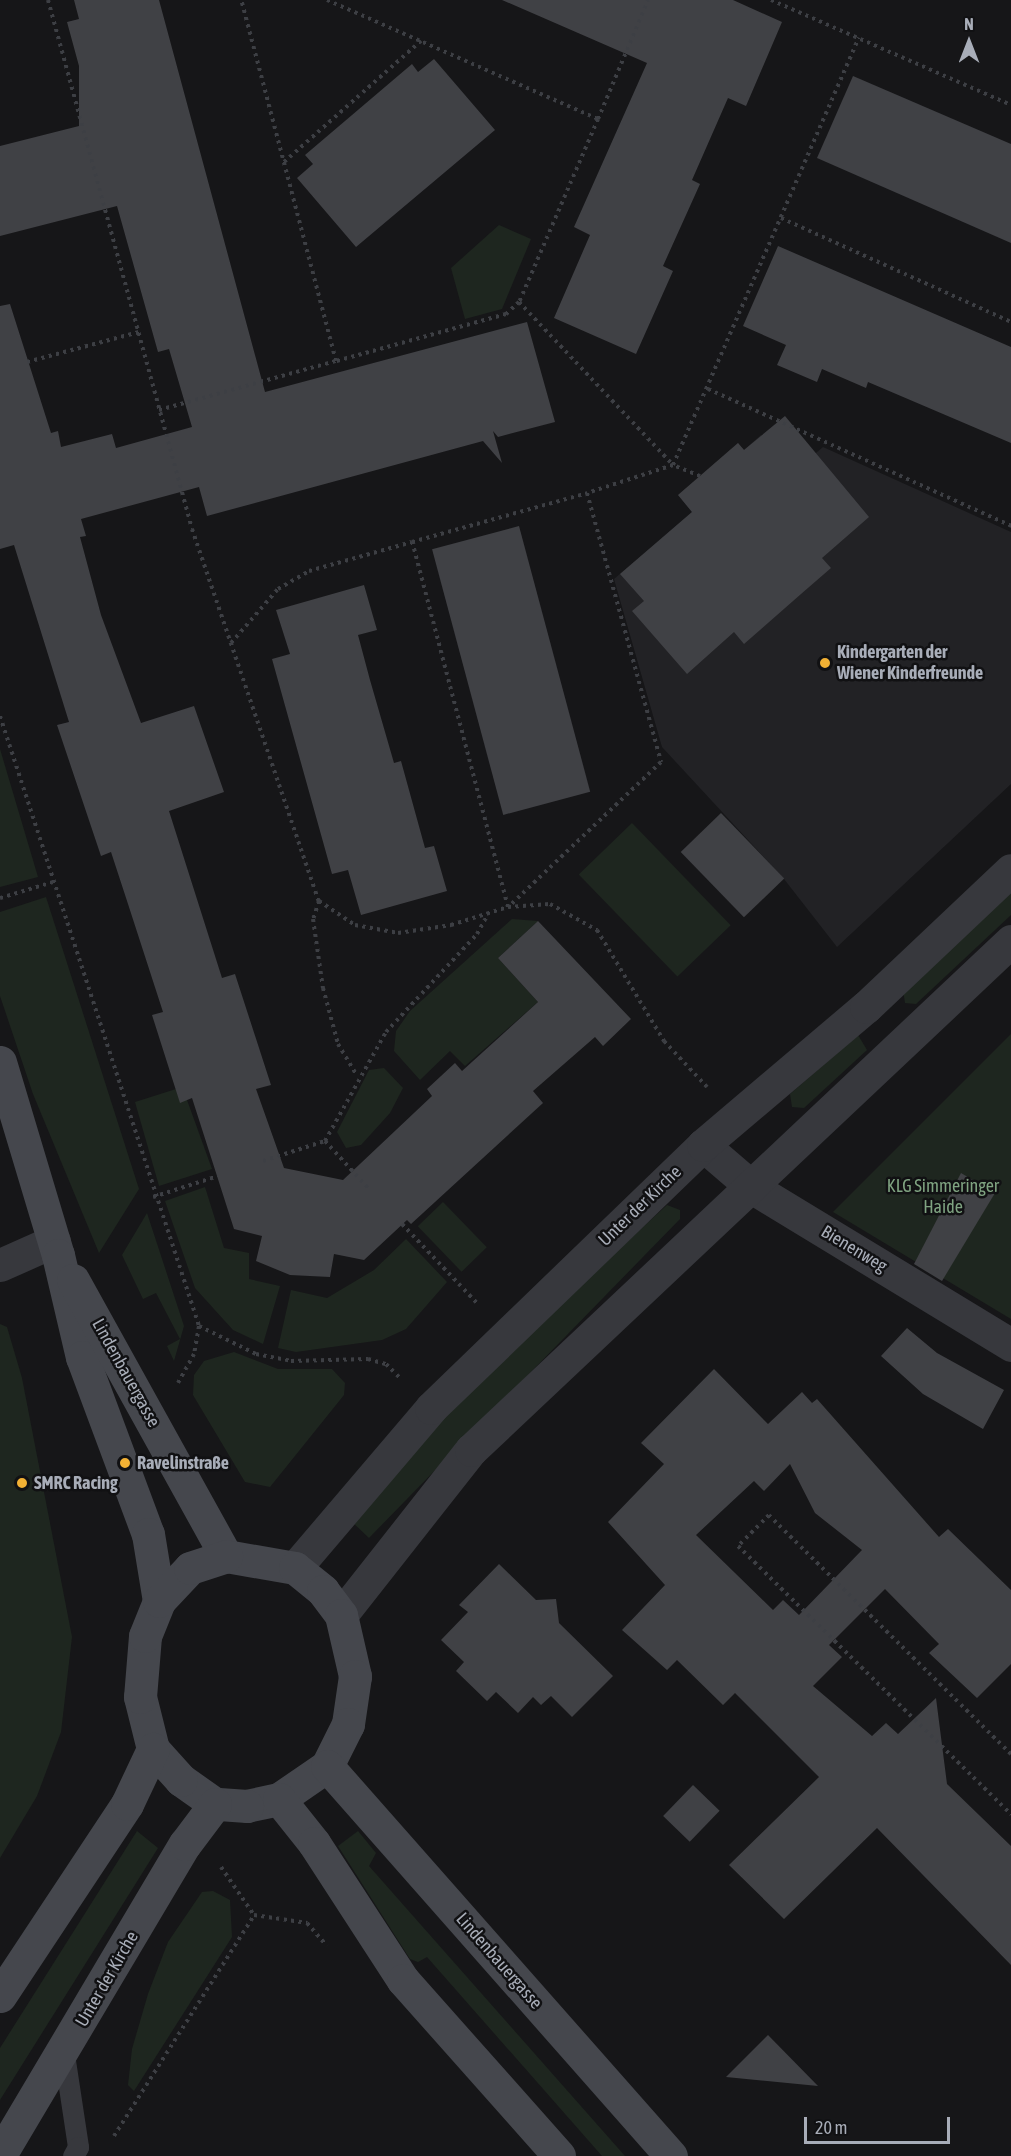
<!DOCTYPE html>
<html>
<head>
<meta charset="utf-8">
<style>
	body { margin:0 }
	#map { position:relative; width:1011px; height:2156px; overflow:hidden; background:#161618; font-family:"Asap Condensed",sans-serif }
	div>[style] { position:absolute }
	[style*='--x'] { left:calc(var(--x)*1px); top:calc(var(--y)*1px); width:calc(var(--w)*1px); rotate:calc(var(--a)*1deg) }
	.built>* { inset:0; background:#222225 }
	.green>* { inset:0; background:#1e261f; transform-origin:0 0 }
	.building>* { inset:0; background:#404145; transform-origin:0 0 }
	.path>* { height:4px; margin-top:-2px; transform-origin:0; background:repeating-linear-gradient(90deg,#3d3f44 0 3px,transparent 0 7.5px) }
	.lane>* { height:21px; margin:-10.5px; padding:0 10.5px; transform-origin:10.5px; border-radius:10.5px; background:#37383d }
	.street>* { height:33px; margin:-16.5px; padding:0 16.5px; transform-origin:16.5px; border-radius:16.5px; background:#37383d }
	.secondary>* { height:33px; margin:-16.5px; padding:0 16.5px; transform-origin:16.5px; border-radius:16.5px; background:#45474d }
	.dots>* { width:16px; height:16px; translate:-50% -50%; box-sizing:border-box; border:3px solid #111113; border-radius:50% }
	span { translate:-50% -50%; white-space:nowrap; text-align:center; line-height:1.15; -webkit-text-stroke:5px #111113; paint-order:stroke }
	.poi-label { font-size:18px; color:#a8adb8; font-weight:700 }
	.left { translate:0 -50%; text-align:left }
	.park-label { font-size:18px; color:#7fa381 }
	.street-label { font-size:18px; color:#a8adb8 }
	.north { position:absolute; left:939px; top:12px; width:60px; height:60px; -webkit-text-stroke:4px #111113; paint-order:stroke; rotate:0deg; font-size:16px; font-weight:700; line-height:24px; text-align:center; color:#a8adb8 }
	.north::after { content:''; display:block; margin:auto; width:21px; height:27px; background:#a8adb8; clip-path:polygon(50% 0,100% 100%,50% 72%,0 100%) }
	.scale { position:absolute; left:804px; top:2117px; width:146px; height:27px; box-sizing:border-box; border:3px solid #a8adb8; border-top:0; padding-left:8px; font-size:18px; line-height:21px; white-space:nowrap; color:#a8adb8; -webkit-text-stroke:4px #111113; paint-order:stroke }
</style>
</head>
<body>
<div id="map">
	<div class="built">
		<i style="clip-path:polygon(761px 435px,803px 464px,823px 447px,1011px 532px,1011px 784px,837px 947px,784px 879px,662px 747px,614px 579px,692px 512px,678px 495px,738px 443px,744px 450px)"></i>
	</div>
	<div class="green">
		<i style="clip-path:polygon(499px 225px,531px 239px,502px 309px,465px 319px,451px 268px)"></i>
		<i style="clip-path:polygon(0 749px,38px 877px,0 887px)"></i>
		<i style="left:632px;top:823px;width:142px;height:74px;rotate:46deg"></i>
		<i style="clip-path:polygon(1011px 888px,1011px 915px,916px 1004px,905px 1003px,903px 990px)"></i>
		<i style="clip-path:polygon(46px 897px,139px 1189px,99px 1253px,33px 1094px,0 996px,0 912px)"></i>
		<i style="clip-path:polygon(512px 919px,538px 921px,498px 958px,538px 1002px,465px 1066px,450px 1051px,420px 1080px,394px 1051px,396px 1031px,410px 1011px)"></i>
		<i style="clip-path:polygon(1011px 1034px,1011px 1319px,833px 1212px)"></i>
		<i style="clip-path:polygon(858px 1035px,867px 1050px,804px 1108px,792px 1107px,790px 1094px)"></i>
		<i style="clip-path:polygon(384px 1068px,403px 1088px,390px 1113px,361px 1145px,346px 1148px,337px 1132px,369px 1070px)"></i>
		<i style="clip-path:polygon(176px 1089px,187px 1100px,212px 1169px,159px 1186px,135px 1102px)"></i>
		<i style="clip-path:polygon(205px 1187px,224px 1248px,249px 1253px,249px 1279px,280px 1286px,263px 1344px,233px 1330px,195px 1288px,165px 1201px)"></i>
		<i style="left:443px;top:1202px;width:63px;height:35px;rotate:46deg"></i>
		<i style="clip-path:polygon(667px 1205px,680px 1210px,680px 1219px,369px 1538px,350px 1520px,455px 1399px)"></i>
		<i style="clip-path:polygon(147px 1213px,184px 1326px,174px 1361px,167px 1346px,180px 1339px,156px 1293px,143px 1299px,122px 1255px)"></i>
		<i style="clip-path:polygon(406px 1239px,447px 1282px,406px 1329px,382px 1340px,296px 1352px,278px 1348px,291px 1290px,327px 1298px,374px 1270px)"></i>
		<i style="clip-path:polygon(0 1324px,7px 1327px,22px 1378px,72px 1637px,61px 1732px,37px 1796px,0 1858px)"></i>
		<i style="clip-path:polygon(234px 1352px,278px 1369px,332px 1369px,345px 1383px,344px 1395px,270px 1487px,245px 1482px,193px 1395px,194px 1375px,204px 1361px)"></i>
		<i style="clip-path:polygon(137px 1831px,158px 1848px,0 2100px,0 2048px)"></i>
		<i style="clip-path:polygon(358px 1831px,376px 1853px,369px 1866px,625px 2156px,602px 2156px,427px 1957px,418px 1962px,410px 1959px,338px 1846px)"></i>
		<i style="clip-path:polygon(213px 1891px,230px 1900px,232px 1937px,134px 2091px,128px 2085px,132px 2049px,148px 1994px,168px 1942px,202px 1892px)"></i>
	</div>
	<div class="building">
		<i style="clip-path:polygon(74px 0,159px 0,265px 392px,527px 322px,555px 422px,498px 437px,493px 431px,502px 463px,483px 441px,207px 516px,199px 487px,81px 519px,86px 536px,80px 537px,101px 615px,141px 723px,194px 706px,224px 792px,169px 811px,222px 978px,235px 974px,271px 1085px,256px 1089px,284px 1168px,343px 1180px,432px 1096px,427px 1089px,455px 1063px,462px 1071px,538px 1002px,498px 958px,538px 921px,631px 1019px,603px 1046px,595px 1037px,533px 1091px,543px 1103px,411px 1224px,407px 1220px,364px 1260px,334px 1254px,330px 1277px,290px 1275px,256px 1261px,262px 1236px,234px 1229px,192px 1098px,180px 1103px,152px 1015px,163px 1012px,128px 904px,111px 852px,101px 856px,57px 725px,69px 722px,14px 545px,0 549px,0 306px,10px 304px,51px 433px,58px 431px,61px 447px,112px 434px,116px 448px,192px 427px,169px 349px,158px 352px,117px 206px,0 236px,0 146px,79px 126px,79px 66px,67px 22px,79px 19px)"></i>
		<i style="clip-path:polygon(502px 0,733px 0,782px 22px,746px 106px,728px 98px,692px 180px,700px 184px,663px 266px,673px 271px,636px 354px,554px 318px,590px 235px,574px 227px,647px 63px)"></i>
		<i style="clip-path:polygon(434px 59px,495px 130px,356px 247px,297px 178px,313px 164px,305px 155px,412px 64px,418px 72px)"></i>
		<i style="clip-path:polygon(853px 76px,1011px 144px,1011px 243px,817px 158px)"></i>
		<i style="clip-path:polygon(778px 246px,1011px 347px,1011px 443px,868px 382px,866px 388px,822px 369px,817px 382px,777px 365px,786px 345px,743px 326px)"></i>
		<i style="clip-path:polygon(785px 416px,869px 517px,822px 558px,831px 568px,801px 594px,744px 644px,734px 632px,687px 674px,632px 611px,644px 601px,620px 574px,692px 512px,678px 495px,738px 443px,744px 450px)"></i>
		<i style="left:519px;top:526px;width:275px;height:90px;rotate:75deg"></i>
		<i style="clip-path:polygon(364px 585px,377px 630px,358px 635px,370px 680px,394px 763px,401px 761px,425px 848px,434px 846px,447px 891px,361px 915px,348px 870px,332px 874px,272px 659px,290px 654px,276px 610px)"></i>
		<i style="left:721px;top:813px;width:91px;height:56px;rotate:46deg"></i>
		<i style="clip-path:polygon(961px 1173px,995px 1193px,942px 1281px,914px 1264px)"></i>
		<i style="clip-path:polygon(907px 1328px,937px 1353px,1004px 1390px,983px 1429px,923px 1394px,881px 1356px)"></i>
		<i style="clip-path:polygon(evenodd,714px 1369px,768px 1424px,802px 1392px,812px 1403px,817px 1399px,939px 1537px,948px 1529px,1011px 1590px,1011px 1664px,977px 1698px,929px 1653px,939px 1644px,885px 1589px,829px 1645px,842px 1657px,813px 1686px,872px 1736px,886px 1723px,898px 1734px,936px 1698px,947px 1784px,1011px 1846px,1011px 1965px,877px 1828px,784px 1919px,729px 1865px,819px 1777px,735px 1693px,723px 1705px,677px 1660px,667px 1670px,622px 1630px,665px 1585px,608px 1522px,664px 1464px,641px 1443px,714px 1369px,790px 1464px,815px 1513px,862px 1550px,799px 1615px,783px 1600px,773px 1610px,696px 1535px,754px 1481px,764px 1491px,790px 1464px)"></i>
		<i style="clip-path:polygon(499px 1564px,536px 1600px,556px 1599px,559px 1623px,613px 1676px,572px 1717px,551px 1696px,541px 1705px,533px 1697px,518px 1713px,496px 1692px,487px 1701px,456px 1671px,464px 1662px,441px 1640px,468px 1612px,459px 1605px)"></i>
		<i style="left:693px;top:1785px;width:37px;height:43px;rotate:44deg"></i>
		<i style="clip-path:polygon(768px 2035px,818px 2086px,726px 2077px)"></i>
	</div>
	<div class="path">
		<i style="--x:48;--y:0;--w:548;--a:74.77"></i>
		<i style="--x:192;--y:529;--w:393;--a:71.2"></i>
		<i style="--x:319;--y:901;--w:43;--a:33.7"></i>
		<i style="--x:355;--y:925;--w:44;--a:10.5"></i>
		<i style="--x:398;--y:933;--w:54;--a:-8.6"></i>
		<i style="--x:451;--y:925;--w:60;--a:-17.5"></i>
		<i style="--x:508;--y:907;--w:42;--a:-4.1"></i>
		<i style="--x:550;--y:904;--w:54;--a:29"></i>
		<i style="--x:597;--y:930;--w:130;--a:58.9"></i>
		<i style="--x:664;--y:1041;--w:63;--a:46.9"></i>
		<i style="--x:327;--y:0;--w:296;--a:23.7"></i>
		<i style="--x:598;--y:119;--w:199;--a:113.3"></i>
		<i style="--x:519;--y:302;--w:18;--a:137"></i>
		<i style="--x:506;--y:314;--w:176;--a:164.5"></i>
		<i style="--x:771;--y:0;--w:262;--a:23.6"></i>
		<i style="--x:598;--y:119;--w:129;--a:-67.2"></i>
		<i style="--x:284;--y:162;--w:183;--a:-41.5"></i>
		<i style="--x:781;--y:218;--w:252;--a:24.3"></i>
		<i style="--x:519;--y:302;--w:224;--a:46.6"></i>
		<i style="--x:673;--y:465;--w:90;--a:162"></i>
		<i style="--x:27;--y:362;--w:116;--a:-15"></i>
		<i style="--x:708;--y:389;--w:333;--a:24.3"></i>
		<i style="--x:159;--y:410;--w:184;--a:-15.5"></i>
		<i style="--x:336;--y:361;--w:373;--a:-104.7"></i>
		<i style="--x:700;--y:476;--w:29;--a:-158"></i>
		<i style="--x:673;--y:465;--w:466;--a:-66.5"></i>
		<i style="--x:587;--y:493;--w:279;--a:74.6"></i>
		<i style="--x:661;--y:762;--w:211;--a:136.5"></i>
		<i style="--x:508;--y:907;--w:377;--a:-104.7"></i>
		<i style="--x:412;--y:542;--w:182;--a:-15.6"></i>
		<i style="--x:231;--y:643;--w:72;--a:-49"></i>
		<i style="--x:278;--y:589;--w:36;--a:-30"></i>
		<i style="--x:309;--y:571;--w:107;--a:-15.7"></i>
		<i style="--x:0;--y:716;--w:642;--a:71.93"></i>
		<i style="--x:199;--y:1326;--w:28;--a:100"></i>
		<i style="--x:194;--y:1354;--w:33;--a:119"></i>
		<i style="--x:0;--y:898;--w:55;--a:-16.8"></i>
		<i style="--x:319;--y:901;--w:19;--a:108"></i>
		<i style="--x:313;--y:919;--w:70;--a:81.8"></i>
		<i style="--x:323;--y:988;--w:58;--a:75"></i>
		<i style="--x:338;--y:1044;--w:37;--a:59"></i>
		<i style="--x:325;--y:1141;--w:65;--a:47.5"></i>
		<i style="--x:263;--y:1161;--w:65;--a:-17.9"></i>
		<i style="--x:325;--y:1141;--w:125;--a:-60.8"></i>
		<i style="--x:386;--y:1032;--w:134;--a:-47.1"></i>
		<i style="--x:477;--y:934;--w:23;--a:-61"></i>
		<i style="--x:153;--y:1197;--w:68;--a:-17.9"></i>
		<i style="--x:402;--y:1224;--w:110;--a:46.5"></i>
		<i style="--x:199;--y:1326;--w:64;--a:26.2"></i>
		<i style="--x:256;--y:1354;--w:36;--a:11"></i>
		<i style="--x:291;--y:1361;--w:77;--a:-1.5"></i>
		<i style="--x:368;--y:1359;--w:19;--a:16"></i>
		<i style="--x:386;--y:1364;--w:21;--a:45"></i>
		<i style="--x:1011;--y:1754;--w:340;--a:-135.4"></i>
		<i style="--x:769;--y:1515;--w:44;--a:135"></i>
		<i style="--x:738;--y:1546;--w:383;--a:44.5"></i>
		<i style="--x:221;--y:1867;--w:58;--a:55.5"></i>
		<i style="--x:114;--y:2136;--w:262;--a:-57.6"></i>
		<i style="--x:254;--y:1915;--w:54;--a:8.6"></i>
		<i style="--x:307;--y:1923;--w:30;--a:49"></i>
	</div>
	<div class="lane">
		<i style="--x:64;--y:2054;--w:94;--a:81.4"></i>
		<i style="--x:78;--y:2147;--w:10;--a:119"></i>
	</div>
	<div class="street">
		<i style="--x:703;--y:1145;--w:66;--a:40.7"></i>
		<i style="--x:753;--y:1188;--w:302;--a:31.3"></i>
		<i style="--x:0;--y:1265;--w:59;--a:-24"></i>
		<i style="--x:295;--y:1568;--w:210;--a:-49.6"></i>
		<i style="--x:431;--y:1408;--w:378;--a:-44"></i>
		<i style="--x:703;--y:1145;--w:214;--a:-40.3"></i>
		<i style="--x:866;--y:1007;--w:199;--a:-43.4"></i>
		<i style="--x:341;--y:1615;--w:210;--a:-51.8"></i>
		<i style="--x:471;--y:1450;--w:742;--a:-43.31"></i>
	</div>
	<div class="secondary">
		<i style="--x:0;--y:1062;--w:202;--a:73.3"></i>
		<i style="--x:58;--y:1255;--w:105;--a:76.8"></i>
		<i style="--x:82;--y:1357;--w:189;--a:69.6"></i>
		<i style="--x:148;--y:1534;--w:68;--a:80.7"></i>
		<i style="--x:73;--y:1280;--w:316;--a:61"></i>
		<i style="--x:226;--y:1556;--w:70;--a:9.9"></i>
		<i style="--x:295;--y:1568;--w:36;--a:39"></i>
		<i style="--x:323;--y:1591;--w:30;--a:53"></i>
		<i style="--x:341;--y:1615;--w:63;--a:77.1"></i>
		<i style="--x:355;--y:1676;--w:49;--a:98.3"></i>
		<i style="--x:348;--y:1724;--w:47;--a:116.6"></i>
		<i style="--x:327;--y:1766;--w:58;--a:145.5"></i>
		<i style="--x:279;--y:1799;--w:33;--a:168"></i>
		<i style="--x:247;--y:1806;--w:32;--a:-176"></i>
		<i style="--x:215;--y:1804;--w:42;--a:-144.8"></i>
		<i style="--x:181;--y:1780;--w:42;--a:-132.1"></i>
		<i style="--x:153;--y:1749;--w:54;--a:-104"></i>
		<i style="--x:140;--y:1697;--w:61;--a:-85.3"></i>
		<i style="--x:145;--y:1636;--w:38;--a:-68"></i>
		<i style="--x:159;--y:1601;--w:45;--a:-46.8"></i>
		<i style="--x:190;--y:1568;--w:38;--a:-18"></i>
		<i style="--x:327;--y:1766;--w:520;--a:48.59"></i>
		<i style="--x:279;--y:1799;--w:56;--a:51.5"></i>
		<i style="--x:314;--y:1843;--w:163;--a:57"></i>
		<i style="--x:403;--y:1980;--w:235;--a:48.4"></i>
		<i style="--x:0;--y:1996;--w:230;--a:-56.5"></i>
		<i style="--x:127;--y:1804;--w:61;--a:-64.7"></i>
		<i style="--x:0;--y:2155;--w:362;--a:-59.3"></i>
		<i style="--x:185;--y:1844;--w:50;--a:-53.1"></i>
	</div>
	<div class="dots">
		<i style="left:825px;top:663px;background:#f2b134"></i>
		<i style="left:125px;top:1463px;background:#f2b134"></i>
		<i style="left:22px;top:1483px;background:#f2b134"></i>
	</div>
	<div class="poi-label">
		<span class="left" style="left:837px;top:663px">Kindergarten der<br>Wiener Kinderfreunde</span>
		<span class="left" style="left:137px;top:1463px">Ravelinstraße</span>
		<span class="left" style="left:34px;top:1483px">SMRC Racing</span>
	</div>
	<div class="park-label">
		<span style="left:943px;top:1197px">KLG Simmeringer<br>Haide</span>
	</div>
	<div class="street-label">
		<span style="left:640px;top:1206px;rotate:-44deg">Unter der Kirche</span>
		<span style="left:854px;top:1249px;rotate:31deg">Bienenweg</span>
		<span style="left:126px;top:1373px;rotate:61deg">Lindenbauergasse</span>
		<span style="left:499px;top:1961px;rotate:49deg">Lindenbauergasse</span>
		<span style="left:107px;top:1979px;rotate:-60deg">Unter der Kirche</span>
	</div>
	<div class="north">N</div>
	<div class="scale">20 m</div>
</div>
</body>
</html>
